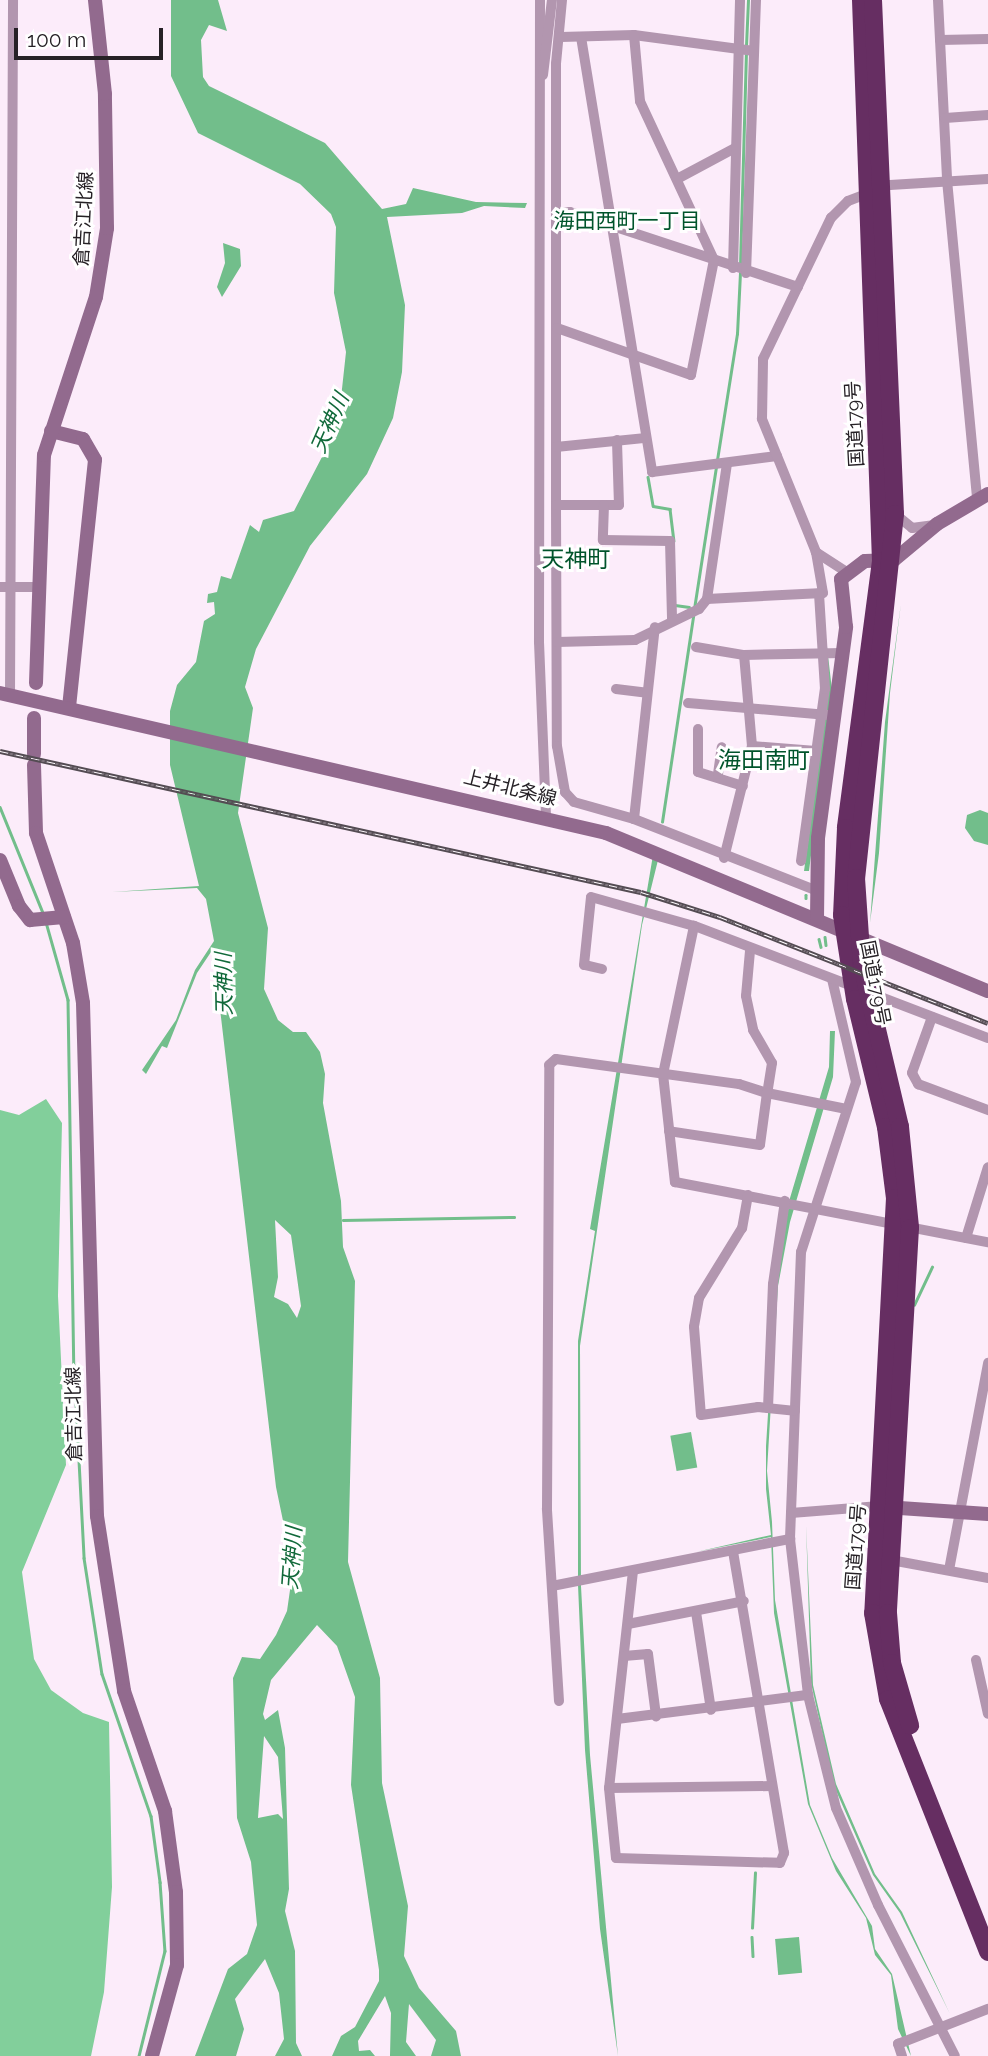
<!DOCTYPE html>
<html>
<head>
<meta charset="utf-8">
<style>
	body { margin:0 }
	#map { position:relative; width:988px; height:2056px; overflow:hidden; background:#fcecfa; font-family:Raleway,"Noto Sans JP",sans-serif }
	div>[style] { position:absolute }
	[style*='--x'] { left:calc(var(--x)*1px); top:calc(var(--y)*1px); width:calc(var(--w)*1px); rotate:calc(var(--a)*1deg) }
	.forest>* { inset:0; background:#82cf9b }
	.water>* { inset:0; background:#72be8b; transform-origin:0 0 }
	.stream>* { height:2.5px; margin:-1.25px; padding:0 1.25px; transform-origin:1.25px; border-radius:1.25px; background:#72be8b }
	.street>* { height:10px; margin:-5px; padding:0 5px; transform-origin:5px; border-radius:5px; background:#b296af }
	.secondary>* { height:14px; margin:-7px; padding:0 7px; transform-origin:7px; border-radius:7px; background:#926a8e }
	.highway>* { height:18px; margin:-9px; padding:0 9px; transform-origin:9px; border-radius:9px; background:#662e62 }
	.rail>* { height:5px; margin-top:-2.5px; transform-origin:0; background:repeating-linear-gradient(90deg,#fff 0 8px,#544c53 0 16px); box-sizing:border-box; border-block:2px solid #544c53 }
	span { translate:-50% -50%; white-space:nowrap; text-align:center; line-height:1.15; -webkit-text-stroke:6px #fff; paint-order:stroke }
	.street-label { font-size:19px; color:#262126 }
	.neighbourhood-label { font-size:21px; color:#00542b }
	.water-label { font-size:21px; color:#11693a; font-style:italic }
	.quarter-label { font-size:23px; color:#00542b }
	.scale { position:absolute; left:14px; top:28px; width:149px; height:32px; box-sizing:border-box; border:4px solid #262126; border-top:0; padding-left:9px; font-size:21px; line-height:24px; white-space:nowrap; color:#262126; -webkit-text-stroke:5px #fff; paint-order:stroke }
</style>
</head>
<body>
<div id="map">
	<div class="forest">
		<i style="clip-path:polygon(46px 1099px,62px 1123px,58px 1296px,66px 1465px,22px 1572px,34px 1659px,51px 1690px,83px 1713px,109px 1722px,112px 1887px,104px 1992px,91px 2056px,0 2056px,0 1110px,19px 1115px)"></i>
	</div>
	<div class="water">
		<i style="clip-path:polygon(evenodd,171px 0,218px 0,227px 31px,209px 25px,201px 40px,203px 77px,209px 86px,325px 143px,382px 209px,406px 204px,413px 188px,476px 202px,527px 203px,525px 208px,484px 206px,462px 213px,387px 217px,405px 305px,402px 372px,393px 418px,367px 474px,310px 546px,256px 649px,245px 687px,253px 708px,238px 813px,268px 928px,264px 989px,278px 1020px,293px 1032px,306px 1032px,320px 1052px,325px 1074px,323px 1103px,341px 1201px,343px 1247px,355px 1281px,348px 1562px,380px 1678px,382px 1783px,408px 1906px,404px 1956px,419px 1988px,456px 2031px,461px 2056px,431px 2056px,436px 2040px,409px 2004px,406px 2042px,416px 2056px,390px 2056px,391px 2013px,385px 1996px,358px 2041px,359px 2051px,370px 2050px,375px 2056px,332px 2056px,341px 2036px,355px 2027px,379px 1981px,379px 1970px,351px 1785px,355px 1697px,337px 1646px,317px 1625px,271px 1680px,263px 1714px,265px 1720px,278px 1710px,285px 1748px,289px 1889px,285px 1911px,295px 1951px,296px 2043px,302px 2056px,275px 2056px,284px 2039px,279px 1993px,265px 1959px,235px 1999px,244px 2029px,236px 2056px,195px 2056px,228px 1969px,247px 1954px,257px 1925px,251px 1862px,237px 1818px,233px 1678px,242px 1657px,260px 1659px,276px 1635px,287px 1611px,293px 1569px,276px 1487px,213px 949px,197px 973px,167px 1048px,162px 1046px,146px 1074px,142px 1070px,176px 1020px,195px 970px,214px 941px,206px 899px,197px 888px,112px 892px,199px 886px,170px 765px,170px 711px,177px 685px,196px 662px,204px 621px,215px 614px,214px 602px,207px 603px,208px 594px,217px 592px,221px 576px,231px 579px,250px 525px,259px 532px,263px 520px,294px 511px,323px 455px,341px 398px,346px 352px,334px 293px,336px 227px,331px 214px,300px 184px,198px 133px,171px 76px,171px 0,275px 1220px,291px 1235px,301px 1306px,297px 1318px,288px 1304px,274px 1297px,278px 1277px,275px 1220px,171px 0,264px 1736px,278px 1757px,283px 1819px,278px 1814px,258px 1818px,264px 1736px)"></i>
		<i style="clip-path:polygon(223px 243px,240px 249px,241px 266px,222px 297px,217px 287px,225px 263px)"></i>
		<i style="clip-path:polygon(901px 603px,890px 693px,879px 853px,870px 923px,885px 722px)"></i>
		<i style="clip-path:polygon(823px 612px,832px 690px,809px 871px,804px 871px,818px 768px)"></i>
		<i style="clip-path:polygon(980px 810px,988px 813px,988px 845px,974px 841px,965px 828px,967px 815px)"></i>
		<i style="clip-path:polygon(653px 855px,659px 856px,642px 925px,580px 1346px,581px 1586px,590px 1755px,618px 2056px,600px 1929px,585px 1750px,578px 1585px,578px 1341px,595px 1231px,590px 1229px)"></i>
		<i style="clip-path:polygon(830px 1031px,835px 1031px,833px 1077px,790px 1222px,778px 1286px,767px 1471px,772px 1522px,775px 1600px,810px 1805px,832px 1858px,872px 1926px,875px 1949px,892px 1974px,911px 2056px,898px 2029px,891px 1975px,875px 1955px,866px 1918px,836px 1871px,808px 1804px,774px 1613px,771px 1537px,696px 1552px,771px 1535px,766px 1489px,766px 1446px,776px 1285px,790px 1198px,829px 1067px)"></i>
		<i style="left:691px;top:1432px;width:36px;height:21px;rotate:80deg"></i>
		<i style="clip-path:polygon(806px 1524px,813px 1685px,836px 1784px,875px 1874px,902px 1912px,950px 2014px,900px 1913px,873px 1875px,834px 1786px,811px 1683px)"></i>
		<i style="left:799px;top:1937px;width:36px;height:24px;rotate:85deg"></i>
	</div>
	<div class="stream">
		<i style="--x:746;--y:46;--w:46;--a:-87.5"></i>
		<i style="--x:740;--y:266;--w:214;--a:-88.4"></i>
		<i style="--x:717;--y:460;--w:128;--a:-81"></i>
		<i style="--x:737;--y:334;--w:61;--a:-87.2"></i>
		<i style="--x:648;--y:477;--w:29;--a:80"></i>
		<i style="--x:653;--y:506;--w:17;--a:10"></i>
		<i style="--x:670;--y:509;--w:32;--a:83"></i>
		<i style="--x:675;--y:605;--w:14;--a:8"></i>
		<i style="--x:694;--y:609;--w:144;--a:-81.2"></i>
		<i style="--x:0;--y:807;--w:114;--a:67.9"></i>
		<i style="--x:662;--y:822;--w:208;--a:-81.4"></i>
		<i style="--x:806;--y:895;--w:3;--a:90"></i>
		<i style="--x:46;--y:922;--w:81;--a:74.2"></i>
		<i style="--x:68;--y:1000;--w:365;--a:89.1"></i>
		<i style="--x:74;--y:1365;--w:193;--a:87"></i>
		<i style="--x:84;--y:1558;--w:117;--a:81.2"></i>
		<i style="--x:102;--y:1674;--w:150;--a:71"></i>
		<i style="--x:151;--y:1816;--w:67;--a:82.2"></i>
		<i style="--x:160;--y:1882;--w:69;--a:85.9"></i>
		<i style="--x:165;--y:1951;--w:108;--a:103.9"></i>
		<i style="--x:825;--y:937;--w:8;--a:83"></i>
		<i style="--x:819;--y:939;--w:8;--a:76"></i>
		<i style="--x:343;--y:1220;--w:171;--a:-1"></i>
		<i style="--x:914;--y:1305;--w:42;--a:-64.7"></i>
		<i style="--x:752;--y:1928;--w:55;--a:-86.9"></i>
		<i style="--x:752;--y:1937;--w:19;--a:87"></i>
	</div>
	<div class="street">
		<i style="--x:540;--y:0;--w:642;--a:90.09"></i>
		<i style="--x:539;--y:642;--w:174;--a:87.7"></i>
		<i style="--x:562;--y:0;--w:64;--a:95.4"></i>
		<i style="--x:556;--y:64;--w:441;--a:90"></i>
		<i style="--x:556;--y:505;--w:241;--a:89.8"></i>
		<i style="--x:557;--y:746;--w:47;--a:80.1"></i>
		<i style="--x:565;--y:792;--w:13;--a:48"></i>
		<i style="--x:574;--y:802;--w:62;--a:15.8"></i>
		<i style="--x:634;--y:819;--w:192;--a:21.4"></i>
		<i style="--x:938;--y:0;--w:180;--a:87.1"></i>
		<i style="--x:947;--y:180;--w:320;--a:84.6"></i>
		<i style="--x:561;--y:37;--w:73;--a:-1.6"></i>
		<i style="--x:634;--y:35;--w:121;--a:7.6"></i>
		<i style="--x:581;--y:37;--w:441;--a:80.7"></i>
		<i style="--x:652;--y:472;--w:126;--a:-7.3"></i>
		<i style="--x:940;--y:40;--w:48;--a:-1.2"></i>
		<i style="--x:543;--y:75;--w:76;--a:-83.2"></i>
		<i style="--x:945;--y:118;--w:43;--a:-4"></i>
		<i style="--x:677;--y:179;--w:66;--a:-28.1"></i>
		<i style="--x:557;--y:214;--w:13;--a:-9"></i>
		<i style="--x:570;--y:212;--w:240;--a:18.2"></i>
		<i style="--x:733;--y:268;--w:268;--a:-88.5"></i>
		<i style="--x:746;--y:273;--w:273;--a:-87.9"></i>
		<i style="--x:557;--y:328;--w:142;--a:19.3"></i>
		<i style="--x:691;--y:375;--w:117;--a:-78.7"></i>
		<i style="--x:714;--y:260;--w:175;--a:-115"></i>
		<i style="--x:640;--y:101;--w:66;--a:-95.2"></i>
		<i style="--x:556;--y:447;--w:88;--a:-5.8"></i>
		<i style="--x:556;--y:505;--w:63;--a:0"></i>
		<i style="--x:619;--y:505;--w:65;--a:-91.8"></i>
		<i style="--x:604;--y:505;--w:35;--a:92"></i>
		<i style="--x:603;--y:540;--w:67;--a:0.9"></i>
		<i style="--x:670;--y:541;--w:78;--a:88.5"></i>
		<i style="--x:895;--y:514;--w:22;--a:39"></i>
		<i style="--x:912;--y:528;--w:21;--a:-8"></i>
		<i style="--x:845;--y:571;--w:35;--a:-147"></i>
		<i style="--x:816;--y:552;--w:144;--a:-112.1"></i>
		<i style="--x:762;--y:419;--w:60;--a:-89"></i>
		<i style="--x:763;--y:359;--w:157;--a:-64.3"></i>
		<i style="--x:831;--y:218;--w:24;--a:-45"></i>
		<i style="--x:848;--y:201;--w:45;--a:-20.9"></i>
		<i style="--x:890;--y:185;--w:98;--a:-3.5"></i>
		<i style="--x:0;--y:587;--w:39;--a:0"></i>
		<i style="--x:707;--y:599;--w:116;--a:-3"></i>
		<i style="--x:823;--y:593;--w:42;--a:-99.7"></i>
		<i style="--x:557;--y:642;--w:78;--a:-1.5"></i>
		<i style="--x:635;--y:640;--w:71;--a:-25.8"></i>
		<i style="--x:699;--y:609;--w:13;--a:-51"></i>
		<i style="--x:707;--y:599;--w:136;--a:-81.6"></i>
		<i style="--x:696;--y:647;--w:49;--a:9.5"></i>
		<i style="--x:744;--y:655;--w:99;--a:-1.2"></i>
		<i style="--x:616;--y:689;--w:31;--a:7"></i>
		<i style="--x:10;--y:696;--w:696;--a:-89.75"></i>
		<i style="--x:688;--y:703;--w:140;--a:4.9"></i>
		<i style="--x:698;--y:729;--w:43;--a:90"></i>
		<i style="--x:698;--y:772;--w:47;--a:17.3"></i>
		<i style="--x:752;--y:746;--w:64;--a:4.5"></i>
		<i style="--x:718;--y:774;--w:27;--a:-82"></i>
		<i style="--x:634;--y:819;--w:193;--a:-83.8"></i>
		<i style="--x:724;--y:858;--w:115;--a:-76"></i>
		<i style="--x:752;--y:746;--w:91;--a:-95"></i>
		<i style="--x:801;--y:861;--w:174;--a:-82.1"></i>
		<i style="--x:825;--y:689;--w:96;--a:-93.6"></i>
		<i style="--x:750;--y:951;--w:45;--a:95.1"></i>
		<i style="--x:746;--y:996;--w:35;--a:78"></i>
		<i style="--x:753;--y:1030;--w:38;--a:60"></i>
		<i style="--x:772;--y:1063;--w:30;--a:99"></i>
		<i style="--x:767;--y:1093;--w:81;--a:11.4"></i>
		<i style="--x:602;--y:969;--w:18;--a:-167"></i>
		<i style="--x:584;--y:965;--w:68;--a:-84.1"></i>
		<i style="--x:591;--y:897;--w:107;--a:15.7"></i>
		<i style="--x:832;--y:979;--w:106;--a:76.9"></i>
		<i style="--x:856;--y:1082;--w:179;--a:107.9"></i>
		<i style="--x:801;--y:1252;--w:287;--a:92.2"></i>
		<i style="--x:790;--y:1539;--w:157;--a:83.4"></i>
		<i style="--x:808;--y:1695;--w:116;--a:76.1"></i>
		<i style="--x:836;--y:1808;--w:106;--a:66.6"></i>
		<i style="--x:878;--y:1905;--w:169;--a:63"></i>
		<i style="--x:932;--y:1017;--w:59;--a:109.7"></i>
		<i style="--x:912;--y:1073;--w:13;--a:61"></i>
		<i style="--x:918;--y:1084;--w:75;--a:20.4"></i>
		<i style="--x:988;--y:1038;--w:315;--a:-159.1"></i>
		<i style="--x:694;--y:926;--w:151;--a:101.8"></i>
		<i style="--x:663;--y:1074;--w:109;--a:83.7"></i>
		<i style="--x:675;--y:1182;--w:319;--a:10.9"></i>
		<i style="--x:748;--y:1195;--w:34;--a:100"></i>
		<i style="--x:742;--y:1228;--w:82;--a:121.6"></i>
		<i style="--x:699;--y:1298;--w:29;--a:100"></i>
		<i style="--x:694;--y:1327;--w:88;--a:85.5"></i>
		<i style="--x:701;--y:1415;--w:58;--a:-8"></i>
		<i style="--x:758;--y:1407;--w:37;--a:6"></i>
		<i style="--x:966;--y:1238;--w:74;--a:-72.8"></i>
		<i style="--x:768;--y:1408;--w:124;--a:-87.7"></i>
		<i style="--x:773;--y:1284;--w:84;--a:-81.8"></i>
		<i style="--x:791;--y:1513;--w:89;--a:-4.5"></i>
		<i style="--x:891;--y:1560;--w:99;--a:10.5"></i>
		<i style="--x:949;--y:1570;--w:211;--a:-79.3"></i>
		<i style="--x:633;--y:1571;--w:218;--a:96.3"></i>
		<i style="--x:609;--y:1788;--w:70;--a:84.3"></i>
		<i style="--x:616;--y:1858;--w:164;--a:1.7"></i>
		<i style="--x:780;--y:1863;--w:11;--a:-68"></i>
		<i style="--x:784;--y:1853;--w:306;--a:-99.6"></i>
		<i style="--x:552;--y:1586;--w:243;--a:-11.2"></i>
		<i style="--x:696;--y:1612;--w:99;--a:81.3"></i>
		<i style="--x:628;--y:1624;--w:118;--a:-11.2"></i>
		<i style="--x:624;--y:1656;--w:24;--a:-5"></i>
		<i style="--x:648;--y:1654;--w:63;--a:82.6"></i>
		<i style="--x:976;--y:1660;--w:55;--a:77.5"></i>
		<i style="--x:559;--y:1701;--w:193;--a:-93.6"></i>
		<i style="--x:547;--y:1508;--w:443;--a:-89.7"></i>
		<i style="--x:549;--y:1065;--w:9;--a:-41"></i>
		<i style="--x:556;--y:1059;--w:185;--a:7.8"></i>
		<i style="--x:739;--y:1084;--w:29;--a:18"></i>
		<i style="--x:767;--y:1093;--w:52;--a:97.7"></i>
		<i style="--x:760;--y:1145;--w:92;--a:-171.3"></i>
		<i style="--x:617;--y:1719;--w:193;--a:-7.2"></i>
		<i style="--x:609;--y:1788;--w:162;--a:-0.7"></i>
		<i style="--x:902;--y:2056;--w:13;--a:-108"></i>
		<i style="--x:898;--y:2044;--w:97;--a:-21.3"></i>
	</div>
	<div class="secondary">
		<i style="--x:51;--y:431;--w:33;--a:14"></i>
		<i style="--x:83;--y:439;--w:24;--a:60"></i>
		<i style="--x:95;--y:460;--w:248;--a:96"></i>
		<i style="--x:36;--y:683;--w:228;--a:-88"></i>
		<i style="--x:44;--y:455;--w:166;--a:-71.8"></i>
		<i style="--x:96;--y:297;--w:70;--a:-80.9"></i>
		<i style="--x:107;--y:228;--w:134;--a:-90.9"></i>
		<i style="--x:105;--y:94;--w:95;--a:-96.1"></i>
		<i style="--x:0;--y:693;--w:622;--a:13.01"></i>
		<i style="--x:606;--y:833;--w:413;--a:22.5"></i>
		<i style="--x:34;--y:754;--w:36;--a:-90"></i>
		<i style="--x:34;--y:765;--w:68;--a:88.3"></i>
		<i style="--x:36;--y:833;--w:116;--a:71.4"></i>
		<i style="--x:73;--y:943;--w:61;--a:80.5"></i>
		<i style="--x:83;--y:1003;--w:513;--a:88.44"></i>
		<i style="--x:97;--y:1516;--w:177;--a:81.2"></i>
		<i style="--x:124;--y:1691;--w:127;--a:71.1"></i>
		<i style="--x:165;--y:1811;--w:82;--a:82.3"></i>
		<i style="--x:176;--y:1892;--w:73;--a:89.2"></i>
		<i style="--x:177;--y:1965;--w:94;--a:105.4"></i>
		<i style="--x:0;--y:860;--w:50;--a:67.6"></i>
		<i style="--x:19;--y:906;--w:18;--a:52"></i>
		<i style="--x:30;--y:920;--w:34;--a:-5"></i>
		<i style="--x:817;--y:919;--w:81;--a:-89.3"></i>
		<i style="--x:818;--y:838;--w:213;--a:-82.4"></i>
		<i style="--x:846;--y:627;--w:48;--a:-95.9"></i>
		<i style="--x:841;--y:579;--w:30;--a:-37"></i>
		<i style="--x:865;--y:561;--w:29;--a:-2"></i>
		<i style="--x:894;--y:560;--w:56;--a:-39.9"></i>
		<i style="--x:937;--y:524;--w:59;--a:-30.5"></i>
		<i style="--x:885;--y:1507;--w:103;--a:3.9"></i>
	</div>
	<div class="highway">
		<i style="--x:861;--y:0;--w:561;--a:87.96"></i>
		<i style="--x:881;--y:561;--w:269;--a:97.5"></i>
		<i style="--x:846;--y:828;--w:87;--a:92.6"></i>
		<i style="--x:842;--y:915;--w:85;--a:81.2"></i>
		<i style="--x:855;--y:999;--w:132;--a:76.4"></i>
		<i style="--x:886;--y:1127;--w:72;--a:82.8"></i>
		<i style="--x:895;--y:1198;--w:416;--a:93"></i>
		<i style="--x:873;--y:1613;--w:87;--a:80.1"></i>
		<i style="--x:888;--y:1699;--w:272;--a:68.4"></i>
		<i style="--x:873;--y:0;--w:514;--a:87.55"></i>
		<i style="--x:895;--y:514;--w:366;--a:96.1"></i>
		<i style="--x:856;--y:878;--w:88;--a:86.1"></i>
		<i style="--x:862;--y:966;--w:165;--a:76.7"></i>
		<i style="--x:900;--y:1127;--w:101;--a:84.3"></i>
		<i style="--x:910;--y:1228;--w:386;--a:93.3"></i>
		<i style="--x:888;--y:1613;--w:50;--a:85.4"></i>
		<i style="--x:892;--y:1663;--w:65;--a:73.8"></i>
	</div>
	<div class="rail">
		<i style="--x:0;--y:751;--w:656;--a:12.41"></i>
		<i style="--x:641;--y:892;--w:83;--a:17.6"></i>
		<i style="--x:720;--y:917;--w:288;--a:21.6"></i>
	</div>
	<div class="street-label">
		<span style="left:84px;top:219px;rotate:-87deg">倉吉江北線</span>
		<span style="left:855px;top:424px;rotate:-93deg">国道179号</span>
		<span style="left:510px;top:788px;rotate:14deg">上井北条線</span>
		<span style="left:875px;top:983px;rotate:79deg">国道179号</span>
		<span style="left:74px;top:1414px;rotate:-91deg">倉吉江北線</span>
		<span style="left:856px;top:1547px;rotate:-86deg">国道179号</span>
	</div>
	<div class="neighbourhood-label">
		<span style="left:627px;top:221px">海田西町一丁目</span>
	</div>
	<div class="water-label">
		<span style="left:330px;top:423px;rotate:-66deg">天神川</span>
		<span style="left:224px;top:984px;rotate:-91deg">天神川</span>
		<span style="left:292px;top:1558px;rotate:-86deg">天神川</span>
	</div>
	<div class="quarter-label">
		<span style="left:576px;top:559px">天神町</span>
		<span style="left:764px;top:760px">海田南町</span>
	</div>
	<div class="scale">100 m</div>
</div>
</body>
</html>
